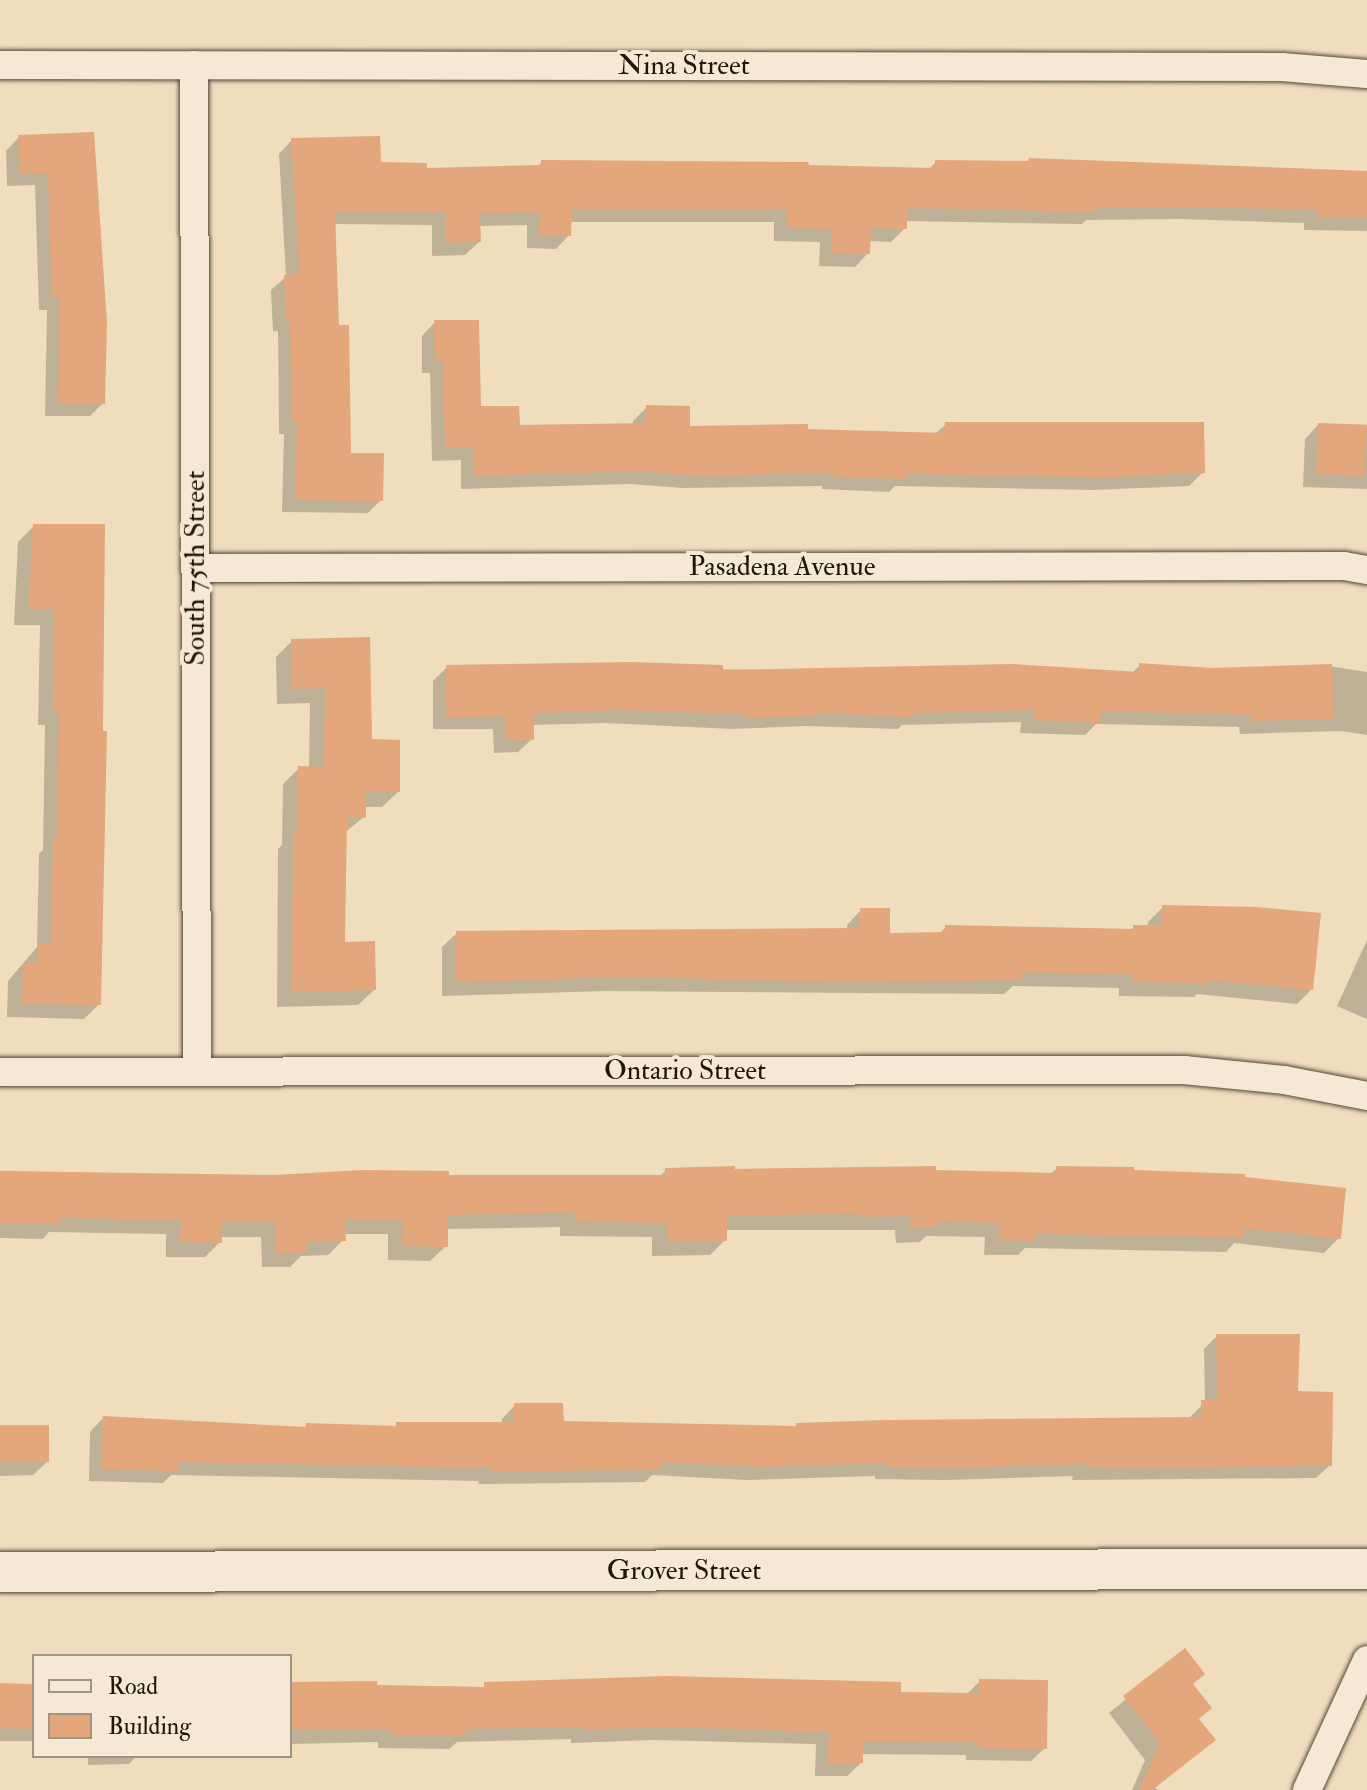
<!DOCTYPE html>
<html>
<head>
<meta charset="utf-8">
<style>
	body { margin:0 }
	#map { position:relative; width:1367px; height:1790px; overflow:hidden; background:#efddbe; font-family:"IM FELL Double Pica",serif }
	div>[style] { position:absolute }
	[style*='--x'] { left:calc(var(--x)*1px); top:calc(var(--y)*1px); width:calc(var(--w)*1px); rotate:calc(var(--a)*1deg) }
	.shadow>* { inset:0; background:#0003; transform-origin:0 0 }
	.building>* { inset:0; background:#e4a67b; transform-origin:0 0 }
	.roads { filter:drop-shadow(0 0 2px #544738) drop-shadow(0 0 2px #544738) }
	.street>* { height:28px; margin:-14px; padding:0 14px; transform-origin:14px; border-radius:14px; background:#f5e9d5 }
	.secondary>* { height:40px; margin:-20px; padding:0 20px; transform-origin:20px; border-radius:20px; background:#f5e9d5 }
	span { translate:-50% -50%; white-space:nowrap; text-align:center; line-height:1.15; -webkit-text-stroke:8px #f5e9d5; paint-order:stroke }
	.street-label { font-size:28px; color:#21150b }
	.legend { position:absolute; left:32px; top:1654px; width:260px; height:104px; box-sizing:border-box; background:#f5e9d5; border:2px solid #a09484; margin:0; padding:10px 14px; list-style:none; font-size:24px; color:#21150b }
	.legend li { display:flex; align-items:center; gap:16px; height:40px }
	.legend b { width:40px; border:2px solid #a09484 }
</style>
</head>
<body>
<div id="map">
	<div class="shadow">
		<i style="clip-path:polygon(92px 134px,103px 403px,90px 416px,45px 416px,47px 310px,39px 310px,35px 185px,7px 186px,6px 151px,19px 137px)"></i>
		<i style="clip-path:polygon(292px 140px,379px 164px,425px 170px,536px 168px,542px 162px,928px 170px,936px 162px,1367px 173px,1367px 231px,1304px 230px,1304px 223px,1180px 219px,1086px 220px,1082px 224px,905px 221px,905px 228px,891px 242px,869px 241px,868px 253px,855px 267px,819px 266px,820px 242px,774px 241px,774px 222px,570px 222px,569px 235px,556px 249px,527px 248px,527px 225px,479px 226px,479px 242px,465px 255px,432px 256px,432px 225px,333px 224px,337px 327px,350px 455px,381px 500px,368px 513px,282px 512px,284px 434px,279px 434px,278px 331px,273px 331px,271px 290px,286px 277px,279px 154px)"></i>
		<i style="clip-path:polygon(435px 322px,479px 409px,518px 427px,633px 426px,633px 421px,647px 407px,688px 429px,934px 435px,946px 424px,1203px 472px,1189px 486px,1093px 490px,895px 486px,889px 492px,822px 489px,822px 486px,683px 488px,630px 484px,461px 489px,461px 460px,432px 461px,430px 373px,422px 373px,422px 336px)"></i>
		<i style="clip-path:polygon(1318px 425px,1367px 427px,1367px 489px,1303px 487px,1305px 439px)"></i>
		<i style="clip-path:polygon(34px 526px,103px 526px,99px 1004px,84px 1019px,7px 1017px,8px 981px,37px 947px,39px 853px,43px 850px,45px 725px,38px 725px,40px 625px,14px 625px,18px 542px)"></i>
		<i style="clip-path:polygon(292px 641px,370px 741px,398px 792px,382px 807px,364px 807px,364px 817px,344px 833px,343px 944px,374px 990px,358px 1005px,277px 1007px,278px 849px,282px 845px,283px 784px,299px 768px,309px 769px,310px 703px,277px 704px,276px 657px)"></i>
		<i style="clip-path:polygon(1140px 665px,1212px 670px,1329px 666px,1367px 672px,1367px 735px,1341px 731px,1240px 734px,1239px 727px,1096px 724px,1085px 735px,1020px 733px,1021px 722px,902px 725px,898px 729px,807px 726px,733px 729px,604px 723px,532px 725px,532px 739px,518px 752px,494px 753px,493px 729px,433px 729px,433px 681px,447px 667px,1132px 673px)"></i>
		<i style="clip-path:polygon(1163px 907px,1311px 990px,1297px 1004px,1197px 994px,1194px 997px,1119px 996px,1119px 988px,1013px 986px,1004px 994px,606px 991px,442px 996px,442px 947px,457px 933px,847px 930px,847px 925px,861px 910px,888px 935px,939px 934px,946px 927px,1130px 931px,1134px 927px,1148px 927px,1148px 922px)"></i>
		<i style="clip-path:polygon(1367px 940px,1367px 1019px,1337px 1006px)"></i>
		<i style="clip-path:polygon(1057px 1168px,1243px 1179px,1339px 1238px,1324px 1253px,1234px 1243px,1226px 1252px,1025px 1248px,1018px 1255px,984px 1255px,985px 1237px,926px 1236px,920px 1242px,896px 1243px,895px 1230px,725px 1230px,725px 1240px,710px 1255px,652px 1256px,652px 1237px,560px 1236px,560px 1227px,446px 1229px,446px 1246px,430px 1261px,388px 1260px,388px 1234px,343px 1234px,343px 1240px,328px 1255px,301px 1256px,290px 1267px,262px 1267px,261px 1237px,220px 1237px,220px 1242px,205px 1257px,166px 1257px,166px 1234px,49px 1232px,43px 1239px,0 1238px,0 1171px,274px 1177px,659px 1177px,666px 1170px,1050px 1175px)"></i>
		<i style="clip-path:polygon(1217px 1336px,1296px 1393px,1330px 1465px,1316px 1478px,1072px 1480px,1073px 1476px,944px 1480px,875px 1479px,875px 1476px,747px 1480px,652px 1475px,645px 1482px,479px 1484px,478px 1481px,171px 1475px,163px 1483px,89px 1481px,90px 1432px,103px 1418px,303px 1429px,307px 1425px,393px 1428px,397px 1424px,502px 1424px,502px 1419px,515px 1405px,562px 1423px,793px 1428px,796px 1425px,1188px 1419px,1205px 1402px,1204px 1349px)"></i>
		<i style="clip-path:polygon(0 1428px,47px 1462px,33px 1475px,0 1476px)"></i>
		<i style="clip-path:polygon(1185px 1651px,1198px 1720px,1213px 1740px,1155px 1788px,1159px 1790px,1132px 1790px,1145px 1760px,1109px 1713px)"></i>
		<i style="clip-path:polygon(980px 1681px,1045px 1748px,1031px 1761px,966px 1760px,966px 1755px,861px 1754px,861px 1763px,847px 1776px,815px 1776px,816px 1744px,653px 1740px,571px 1743px,571px 1739px,457px 1742px,449px 1749px,378px 1748px,378px 1742px,290px 1744px,290px 1684px,966px 1695px)"></i>
		<i style="left:34px;top:1685px;width:56px;height:34px;rotate:90deg"></i>
		<i style="clip-path:polygon(88px 1756px,137px 1756px,129px 1764px,88px 1765px)"></i>
	</div>
	<div class="building">
		<i style="clip-path:polygon(94px 132px,107px 323px,105px 404px,58px 403px,60px 297px,52px 297px,48px 173px,20px 174px,18px 135px)"></i>
		<i style="clip-path:polygon(380px 136px,381px 162px,427px 163px,427px 168px,541px 165px,541px 160px,809px 162px,808px 165px,935px 168px,935px 160px,1028px 161px,1029px 158px,1367px 171px,1367px 218px,1317px 218px,1317px 210px,1194px 207px,1098px 208px,1098px 212px,907px 208px,907px 229px,871px 228px,870px 254px,832px 253px,832px 229px,787px 228px,787px 209px,572px 210px,571px 236px,539px 235px,540px 212px,480px 213px,481px 242px,445px 243px,445px 212px,335px 211px,339px 325px,349px 325px,351px 453px,384px 453px,383px 501px,295px 500px,297px 421px,292px 421px,290px 318px,286px 319px,284px 275px,300px 274px,291px 138px)"></i>
		<i style="clip-path:polygon(434px 320px,479px 320px,481px 406px,519px 406px,520px 425px,646px 423px,646px 405px,690px 406px,690px 426px,808px 424px,808px 429px,944px 433px,945px 422px,1204px 422px,1205px 473px,1108px 477px,905px 474px,905px 479px,834px 477px,835px 473px,697px 476px,644px 471px,474px 476px,474px 447px,445px 448px,443px 361px,435px 361px)"></i>
		<i style="left:1318px;top:423px;width:49px;height:51px;rotate:2deg"></i>
		<i style="clip-path:polygon(33px 524px,105px 524px,103px 731px,107px 731px,101px 1005px,22px 1003px,23px 963px,38px 964px,38px 943px,51px 943px,53px 836px,57px 836px,59px 711px,53px 711px,54px 610px,28px 610px)"></i>
		<i style="clip-path:polygon(370px 637px,372px 739px,400px 740px,400px 792px,366px 792px,366px 818px,347px 817px,345px 942px,375px 941px,376px 990px,292px 992px,293px 831px,297px 831px,298px 766px,324px 767px,325px 688px,292px 689px,291px 639px)"></i>
		<i style="clip-path:polygon(629px 662px,723px 665px,723px 670px,1013px 664px,1139px 672px,1139px 663px,1212px 668px,1332px 664px,1334px 719px,1252px 721px,1252px 715px,1101px 711px,1100px 723px,1033px 720px,1034px 710px,913px 713px,913px 717px,820px 713px,820px 716px,746px 717px,746px 714px,619px 710px,534px 713px,534px 740px,506px 740px,506px 716px,446px 717px,446px 665px)"></i>
		<i style="clip-path:polygon(1162px 905px,1256px 907px,1321px 913px,1313px 990px,1210px 980px,1210px 983px,1132px 982px,1132px 974px,1021px 972px,1021px 980px,847px 982px,621px 977px,456px 982px,456px 931px,860px 928px,860px 908px,890px 908px,890px 933px,945px 932px,945px 925px,1133px 929px,1133px 925px,1162px 925px)"></i>
		<i style="clip-path:polygon(735px 1166px,735px 1169px,936px 1166px,936px 1170px,1056px 1173px,1056px 1166px,1134px 1167px,1134px 1170px,1245px 1174px,1245px 1177px,1346px 1188px,1341px 1239px,1243px 1228px,1243px 1237px,1035px 1234px,1035px 1241px,999px 1240px,999px 1223px,937px 1221px,937px 1228px,910px 1228px,910px 1216px,860px 1217px,860px 1213px,727px 1216px,727px 1241px,667px 1242px,666px 1223px,575px 1221px,575px 1212px,448px 1215px,448px 1247px,402px 1246px,403px 1219px,345px 1219px,346px 1241px,307px 1242px,307px 1252px,276px 1253px,275px 1222px,222px 1222px,222px 1243px,180px 1242px,181px 1220px,60px 1218px,60px 1224px,0 1224px,0 1171px,274px 1175px,362px 1170px,449px 1171px,449px 1175px,665px 1175px,665px 1168px)"></i>
		<i style="clip-path:polygon(1216px 1334px,1300px 1334px,1298px 1391px,1333px 1392px,1332px 1466px,1085px 1468px,1085px 1464px,958px 1468px,888px 1467px,888px 1463px,762px 1467px,661px 1462px,661px 1470px,491px 1471px,491px 1468px,179px 1462px,178px 1471px,101px 1469px,103px 1416px,306px 1427px,306px 1423px,396px 1426px,396px 1422px,514px 1422px,514px 1403px,563px 1403px,564px 1421px,796px 1426px,796px 1423px,888px 1420px,1201px 1417px,1201px 1400px,1218px 1400px)"></i>
		<i style="left:49px;top:1425px;width:37px;height:49px;rotate:90deg"></i>
		<i style="clip-path:polygon(1185px 1648px,1205px 1674px,1193px 1684px,1212px 1708px,1199px 1719px,1216px 1740px,1152px 1790px,1139px 1790px,1160px 1743px,1123px 1696px)"></i>
		<i style="clip-path:polygon(667px 1676px,901px 1682px,901px 1692px,979px 1693px,979px 1679px,1048px 1680px,1047px 1749px,978px 1748px,978px 1742px,863px 1741px,863px 1763px,828px 1763px,829px 1732px,667px 1727px,584px 1730px,584px 1727px,465px 1729px,465px 1736px,391px 1736px,391px 1729px,290px 1730px,290px 1682px,377px 1681px,377px 1685px,484px 1687px,484px 1682px)"></i>
		<i style="left:0;top:1683px;width:34px;height:45px;rotate:2deg"></i>
	</div>
	<div class="roads">
		<div class="street">
			<i style="--x:0;--y:65;--w:1282;--a:0.09"></i>
			<i style="--x:1282;--y:67;--w:85;--a:4.7"></i>
			<i style="--x:194;--y:65;--w:1007;--a:89.83"></i>
			<i style="--x:196;--y:568;--w:1148;--a:-0.1"></i>
			<i style="--x:1344;--y:566;--w:23;--a:10"></i>
			<i style="--x:0;--y:1072;--w:1184;--a:-0.1"></i>
			<i style="--x:1184;--y:1070;--w:100;--a:5.7"></i>
			<i style="--x:1284;--y:1080;--w:85;--a:10.9"></i>
			<i style="--x:1307;--y:1790;--w:143;--a:-65.2"></i>
		</div>
		<div class="secondary">
			<i style="--x:0;--y:1572;--w:1367;--a:-0.13"></i>
		</div>
	</div>
	<div class="street-label">
		<span style="left:684px;top:66px">Nina Street</span>
		<span style="left:782px;top:567px">Pasadena Avenue</span>
		<span style="left:196px;top:568px;rotate:-90deg">South 75th Street</span>
		<span style="left:685px;top:1071px">Ontario Street</span>
		<span style="left:684px;top:1571px">Grover Street</span>
	</div>
	<ul class="legend">
	<li><b style="height:10px;background:#f5e9d5"></b>Road</li>
	<li><b style="height:22px;background:#e4a67b"></b>Building</li>
	</ul>
</div>
</body>
</html>
